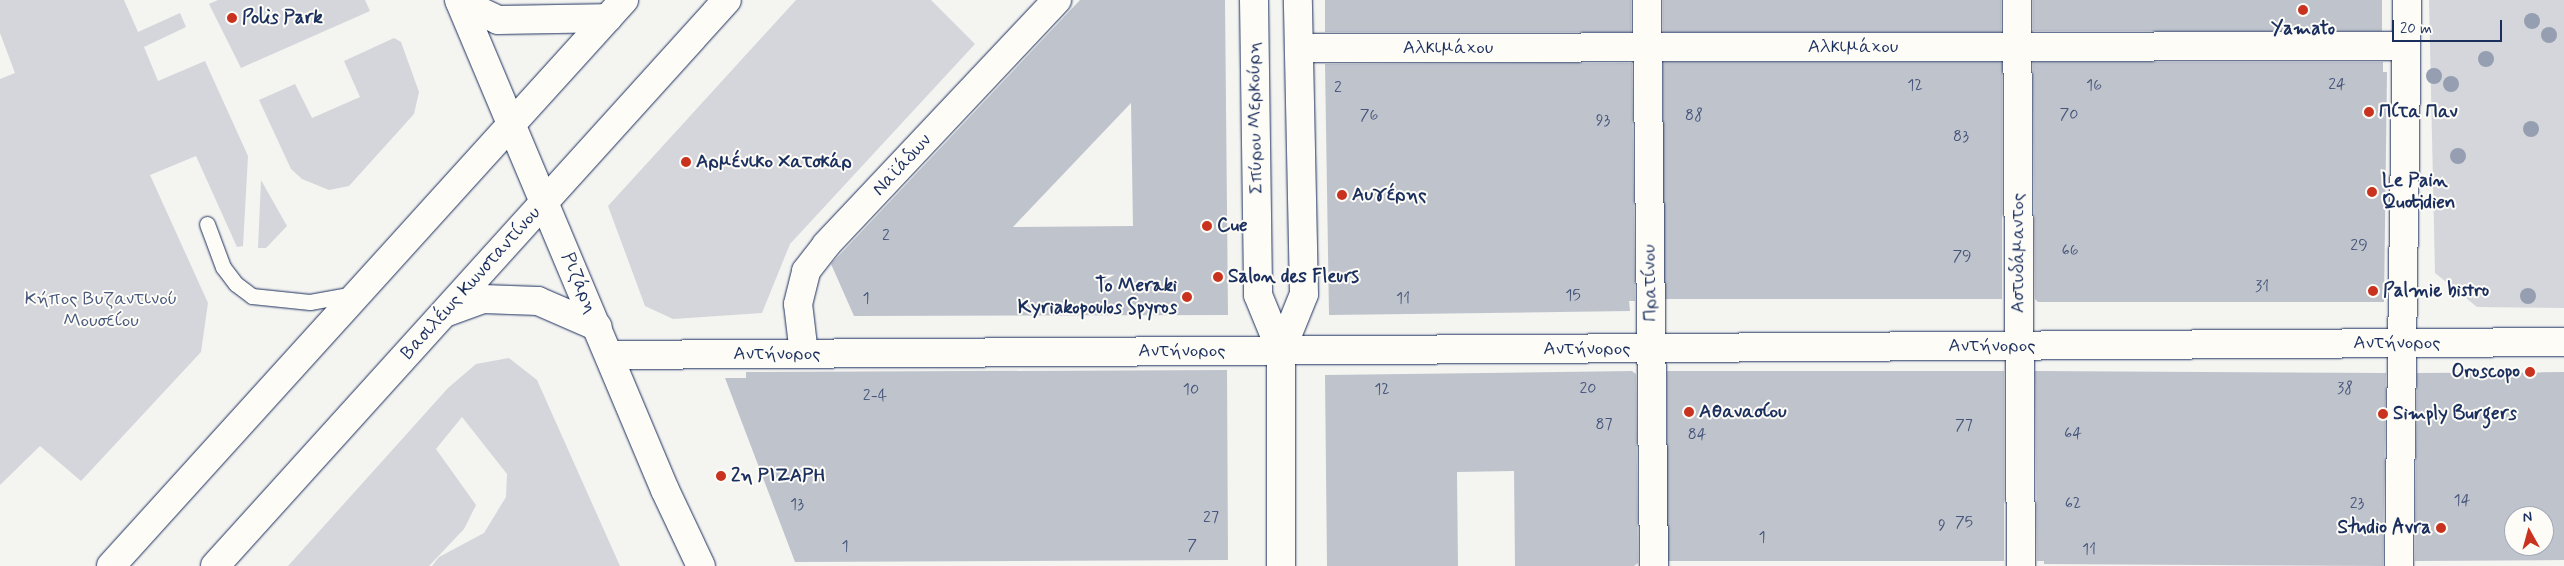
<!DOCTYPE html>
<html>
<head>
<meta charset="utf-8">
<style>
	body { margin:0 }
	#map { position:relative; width:2564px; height:566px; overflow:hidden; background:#f4f4f1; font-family:Mynerve,sans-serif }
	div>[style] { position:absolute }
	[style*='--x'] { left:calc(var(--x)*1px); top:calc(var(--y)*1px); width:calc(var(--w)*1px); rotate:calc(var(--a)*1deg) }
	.green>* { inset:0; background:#d4d6db }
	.building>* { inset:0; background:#bfc3cc; transform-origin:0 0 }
	.roads { filter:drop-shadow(0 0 1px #1b2f5e) drop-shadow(0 0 1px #1b2f5e) }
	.lane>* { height:15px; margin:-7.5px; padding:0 7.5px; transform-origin:7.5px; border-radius:7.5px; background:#fdfcf7 }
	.street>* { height:28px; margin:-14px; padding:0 14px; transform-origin:14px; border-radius:14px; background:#fdfcf7 }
	.secondary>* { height:28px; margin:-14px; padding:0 14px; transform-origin:14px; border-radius:14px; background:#fdfcf7 }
	.primary>* { height:28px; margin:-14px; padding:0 14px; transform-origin:14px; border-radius:14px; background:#fdfcf7 }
	.trees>* { width:16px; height:16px; margin:-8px; border-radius:50%; background:#969fb1 }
	.dots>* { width:14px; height:14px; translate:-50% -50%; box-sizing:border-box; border:2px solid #fdfcf7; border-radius:50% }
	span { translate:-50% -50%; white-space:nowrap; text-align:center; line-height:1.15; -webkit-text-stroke:4px #fdfcf7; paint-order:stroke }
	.number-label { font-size:16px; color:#44547a }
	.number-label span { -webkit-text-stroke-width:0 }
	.poi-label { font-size:19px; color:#1b2f5e; font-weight:700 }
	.left { translate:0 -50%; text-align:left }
	.right { translate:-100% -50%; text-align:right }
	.street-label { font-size:19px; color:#1b2f5e }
	.park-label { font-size:19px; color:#49597d }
	.north { position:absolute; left:2504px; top:506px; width:50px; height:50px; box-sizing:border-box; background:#fdfcf7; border:1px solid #a3aaba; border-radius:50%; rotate:353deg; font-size:14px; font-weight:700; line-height:20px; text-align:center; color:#1b2f5e }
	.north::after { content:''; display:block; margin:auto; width:18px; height:22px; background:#c8321e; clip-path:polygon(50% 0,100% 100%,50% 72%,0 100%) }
	.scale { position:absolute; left:2392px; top:20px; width:110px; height:22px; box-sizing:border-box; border:2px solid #1b2f5e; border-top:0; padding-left:6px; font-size:15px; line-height:18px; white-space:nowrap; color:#1b2f5e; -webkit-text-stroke:4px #fdfcf7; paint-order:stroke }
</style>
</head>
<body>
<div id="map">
	<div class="green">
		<i style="clip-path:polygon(0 0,124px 0,138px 32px,180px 13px,186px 27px,144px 47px,158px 81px,205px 61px,248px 156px,243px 246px,237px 247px,196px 156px,150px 175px,208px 303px,201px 352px,81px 481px,40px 446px,0 485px,0 79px,15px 73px,0 33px)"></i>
		<i style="clip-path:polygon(218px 0,365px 0,370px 11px,241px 68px,209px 4px)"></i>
		<i style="clip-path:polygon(796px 0,931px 0,975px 44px,790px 244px,762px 313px,673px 319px,645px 306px,608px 206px)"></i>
		<i style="clip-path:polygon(2429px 0,2564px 0,2564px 308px,2477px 307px,2435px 273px)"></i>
		<i style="clip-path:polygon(394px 38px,401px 42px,419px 92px,414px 114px,349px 186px,329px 190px,302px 179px,291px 169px,259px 100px,295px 84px,312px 118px,360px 97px,344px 61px)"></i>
		<i style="clip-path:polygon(261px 180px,287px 226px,266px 248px,258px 248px)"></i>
		<i style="clip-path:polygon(509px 358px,537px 380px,620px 566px,432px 566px,439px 557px,484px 533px,506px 497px,507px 474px,462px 417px,436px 449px,476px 505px,464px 529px,429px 566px,288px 566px,448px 388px,476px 364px)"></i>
	</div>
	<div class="building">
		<i style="clip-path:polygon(evenodd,1080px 0,1225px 0,1228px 315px,854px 316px,831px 264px,1080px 0,1131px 103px,1133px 226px,1013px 227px,1131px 103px)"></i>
		<i style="left:1325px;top:0;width:306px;height:32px"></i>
		<i style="left:1663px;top:0;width:338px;height:32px"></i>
		<i style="left:2033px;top:0;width:349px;height:31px"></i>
		<i style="left:2002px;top:62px;width:237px;height:339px;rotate:90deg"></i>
		<i style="clip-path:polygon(2033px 62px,2383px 62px,2383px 72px,2387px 72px,2384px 302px,2038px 302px,2035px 299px)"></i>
		<i style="clip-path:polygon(1632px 63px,1635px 301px,1629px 301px,1630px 311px,1329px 315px,1325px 64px)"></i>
		<i style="clip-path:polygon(1227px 370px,1228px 560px,795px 562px,725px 378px,746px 378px,746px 372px)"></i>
		<i style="clip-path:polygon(1632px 371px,1636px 374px,1638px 563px,1634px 566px,1515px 566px,1514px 471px,1457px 472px,1458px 566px,1327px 566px,1325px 375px)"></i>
		<i style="left:2004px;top:371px;width:190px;height:337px;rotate:90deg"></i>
		<i style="clip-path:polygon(2035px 371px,2386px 373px,2383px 566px,2044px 564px,2044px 561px,2037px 561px)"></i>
		<i style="clip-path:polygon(evenodd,2564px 372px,2564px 560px,2415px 561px,2417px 373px,2564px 372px,2514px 516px,2544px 516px,2544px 546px,2514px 546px,2514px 516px)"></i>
	</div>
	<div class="roads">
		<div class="lane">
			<i style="--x:207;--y:224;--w:46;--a:69.6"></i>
			<i style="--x:223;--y:267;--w:21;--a:53"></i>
			<i style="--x:236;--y:284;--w:20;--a:37"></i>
			<i style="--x:252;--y:296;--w:58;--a:5.9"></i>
			<i style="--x:310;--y:302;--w:45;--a:-10.3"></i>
		</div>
		<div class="street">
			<i style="--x:1647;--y:0;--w:566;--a:89.29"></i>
			<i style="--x:2017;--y:0;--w:566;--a:89.6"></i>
			<i style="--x:1299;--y:48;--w:1107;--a:-0.1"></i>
			<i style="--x:804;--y:354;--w:50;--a:-96.8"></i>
			<i style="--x:798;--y:304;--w:34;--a:-76"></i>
			<i style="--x:806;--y:271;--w:33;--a:-52"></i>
			<i style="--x:826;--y:245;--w:337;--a:-46.7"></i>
			<i style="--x:609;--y:355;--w:1955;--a:-0.38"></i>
			<i style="--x:2399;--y:566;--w:566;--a:-89.19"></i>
		</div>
		<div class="secondary">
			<i style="--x:459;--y:0;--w:532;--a:67.2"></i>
			<i style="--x:665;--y:490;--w:84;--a:64.7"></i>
			<i style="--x:1254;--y:0;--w:295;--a:89.2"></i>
			<i style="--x:1258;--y:295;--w:61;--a:67.7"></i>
			<i style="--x:1281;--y:566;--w:215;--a:-90"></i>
			<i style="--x:1281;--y:351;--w:61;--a:-68"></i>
			<i style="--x:1304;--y:294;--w:294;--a:-91.2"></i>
		</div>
		<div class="primary">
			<i style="--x:460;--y:2;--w:42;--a:25.3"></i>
			<i style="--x:498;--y:20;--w:110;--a:-1"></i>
			<i style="--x:447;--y:312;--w:38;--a:-20"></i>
			<i style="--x:483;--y:299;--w:55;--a:2.1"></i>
			<i style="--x:538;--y:301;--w:65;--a:23.4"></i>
			<i style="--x:111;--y:566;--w:764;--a:-47.81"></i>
			<i style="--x:215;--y:566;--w:763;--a:-47.87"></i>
		</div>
	</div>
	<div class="trees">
		<i style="left:2532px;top:21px"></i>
		<i style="left:2549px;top:35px"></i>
		<i style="left:2486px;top:59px"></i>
		<i style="left:2434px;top:76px"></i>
		<i style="left:2451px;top:84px"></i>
		<i style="left:2531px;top:129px"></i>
		<i style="left:2458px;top:156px"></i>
		<i style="left:2528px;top:296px"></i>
	</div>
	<div class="dots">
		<i style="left:2303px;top:10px;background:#c8321e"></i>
		<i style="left:232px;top:18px;background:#c8321e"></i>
		<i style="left:2369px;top:112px;background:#c8321e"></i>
		<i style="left:686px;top:162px;background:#c8321e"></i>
		<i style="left:2372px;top:192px;background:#c8321e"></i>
		<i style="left:1342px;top:195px;background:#c8321e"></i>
		<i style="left:1207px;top:226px;background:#c8321e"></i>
		<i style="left:1218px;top:277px;background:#c8321e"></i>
		<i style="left:2373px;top:291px;background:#c8321e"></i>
		<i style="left:1187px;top:297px;background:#c8321e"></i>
		<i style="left:2530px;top:372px;background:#c8321e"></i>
		<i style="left:1689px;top:412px;background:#c8321e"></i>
		<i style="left:2383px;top:414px;background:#c8321e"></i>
		<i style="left:721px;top:476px;background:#c8321e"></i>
		<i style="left:2441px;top:528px;background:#c8321e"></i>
	</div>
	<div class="number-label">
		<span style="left:2337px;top:85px">24</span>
		<span style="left:1915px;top:86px">12</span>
		<span style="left:2094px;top:86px">16</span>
		<span style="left:1338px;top:88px">2</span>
		<span style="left:2069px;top:115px">70</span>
		<span style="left:1369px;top:116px">76</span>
		<span style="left:1694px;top:116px">88</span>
		<span style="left:1603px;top:121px">93</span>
		<span style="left:1961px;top:137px">83</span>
		<span style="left:886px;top:236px">2</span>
		<span style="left:2359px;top:246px">29</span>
		<span style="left:2070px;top:251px">66</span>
		<span style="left:1962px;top:257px">79</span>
		<span style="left:2262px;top:287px">31</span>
		<span style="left:1573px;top:296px">15</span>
		<span style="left:866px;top:299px">1</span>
		<span style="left:1403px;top:299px">11</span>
		<span style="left:1588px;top:389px">20</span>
		<span style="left:2345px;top:389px">38</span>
		<span style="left:1191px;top:390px">10</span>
		<span style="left:1382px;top:390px">12</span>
		<span style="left:875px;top:396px">2-4</span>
		<span style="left:1604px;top:425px">87</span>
		<span style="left:1964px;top:426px">77</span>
		<span style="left:2073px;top:434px">64</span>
		<span style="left:1697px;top:435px">84</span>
		<span style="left:2462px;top:501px">14</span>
		<span style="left:2073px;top:504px">62</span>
		<span style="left:2357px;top:504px">23</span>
		<span style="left:797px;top:505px">13</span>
		<span style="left:1211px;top:518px">27</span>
		<span style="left:1964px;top:523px">75</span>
		<span style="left:1942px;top:526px">9</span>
		<span style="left:1762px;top:538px">1</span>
		<span style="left:1192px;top:546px">7</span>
		<span style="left:845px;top:547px">1</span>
		<span style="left:2089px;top:550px">11</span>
	</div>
	<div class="poi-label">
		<span class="left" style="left:242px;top:18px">Polis Park</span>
		<span style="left:2303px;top:29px">Yamato</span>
		<span class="left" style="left:2379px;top:112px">Πίτα Παν</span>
		<span class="left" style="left:696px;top:162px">Αρμένικο Χατσκάρ</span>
		<span class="left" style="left:2382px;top:192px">Le Pain<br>Quotidien</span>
		<span class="left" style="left:1352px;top:195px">Αυγέρης</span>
		<span class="left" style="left:1217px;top:226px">Cue</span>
		<span class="left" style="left:1228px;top:277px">Salon des Fleurs</span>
		<span class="right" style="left:1177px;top:297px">To Meraki<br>Kyriakopoulos Spyros</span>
		<span class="left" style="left:2383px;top:291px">Palmie bistro</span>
		<span class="right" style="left:2520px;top:372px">Oroscopo</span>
		<span class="left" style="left:1699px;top:412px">Αθανασίου</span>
		<span class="left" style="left:2393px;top:414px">Simply Burgers</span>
		<span class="left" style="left:731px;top:476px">2η ΡΙΖΑΡΗ</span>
		<span class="right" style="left:2431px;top:528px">Studio Avra</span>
	</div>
	<div class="street-label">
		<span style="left:1853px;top:47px">Αλκιμάχου</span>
		<span style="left:1448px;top:48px">Αλκιμάχου</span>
		<span style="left:1255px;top:118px;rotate:-91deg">Σπύρου Μερκούρη</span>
		<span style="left:902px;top:165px;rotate:-47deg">Ναϊάδων</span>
		<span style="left:2018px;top:253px;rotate:-90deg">Αστυδάμαντος</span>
		<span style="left:471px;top:283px;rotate:-48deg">Βασιλέως Κωνσταντίνου</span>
		<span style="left:579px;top:283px;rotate:67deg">Ριζάρη</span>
		<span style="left:1650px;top:283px;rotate:-91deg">Πρατίνου</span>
		<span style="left:2397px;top:343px">Αντήνορος</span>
		<span style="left:1992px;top:346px">Αντήνορος</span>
		<span style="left:1587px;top:349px">Αντήνορος</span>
		<span style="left:1182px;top:351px">Αντήνορος</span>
		<span style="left:777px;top:354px">Αντήνορος</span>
	</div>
	<div class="park-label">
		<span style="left:101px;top:310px">Κήπος Βυζαντινού<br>Μουσείου</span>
	</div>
	<div class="north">N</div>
	<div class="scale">20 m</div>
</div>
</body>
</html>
